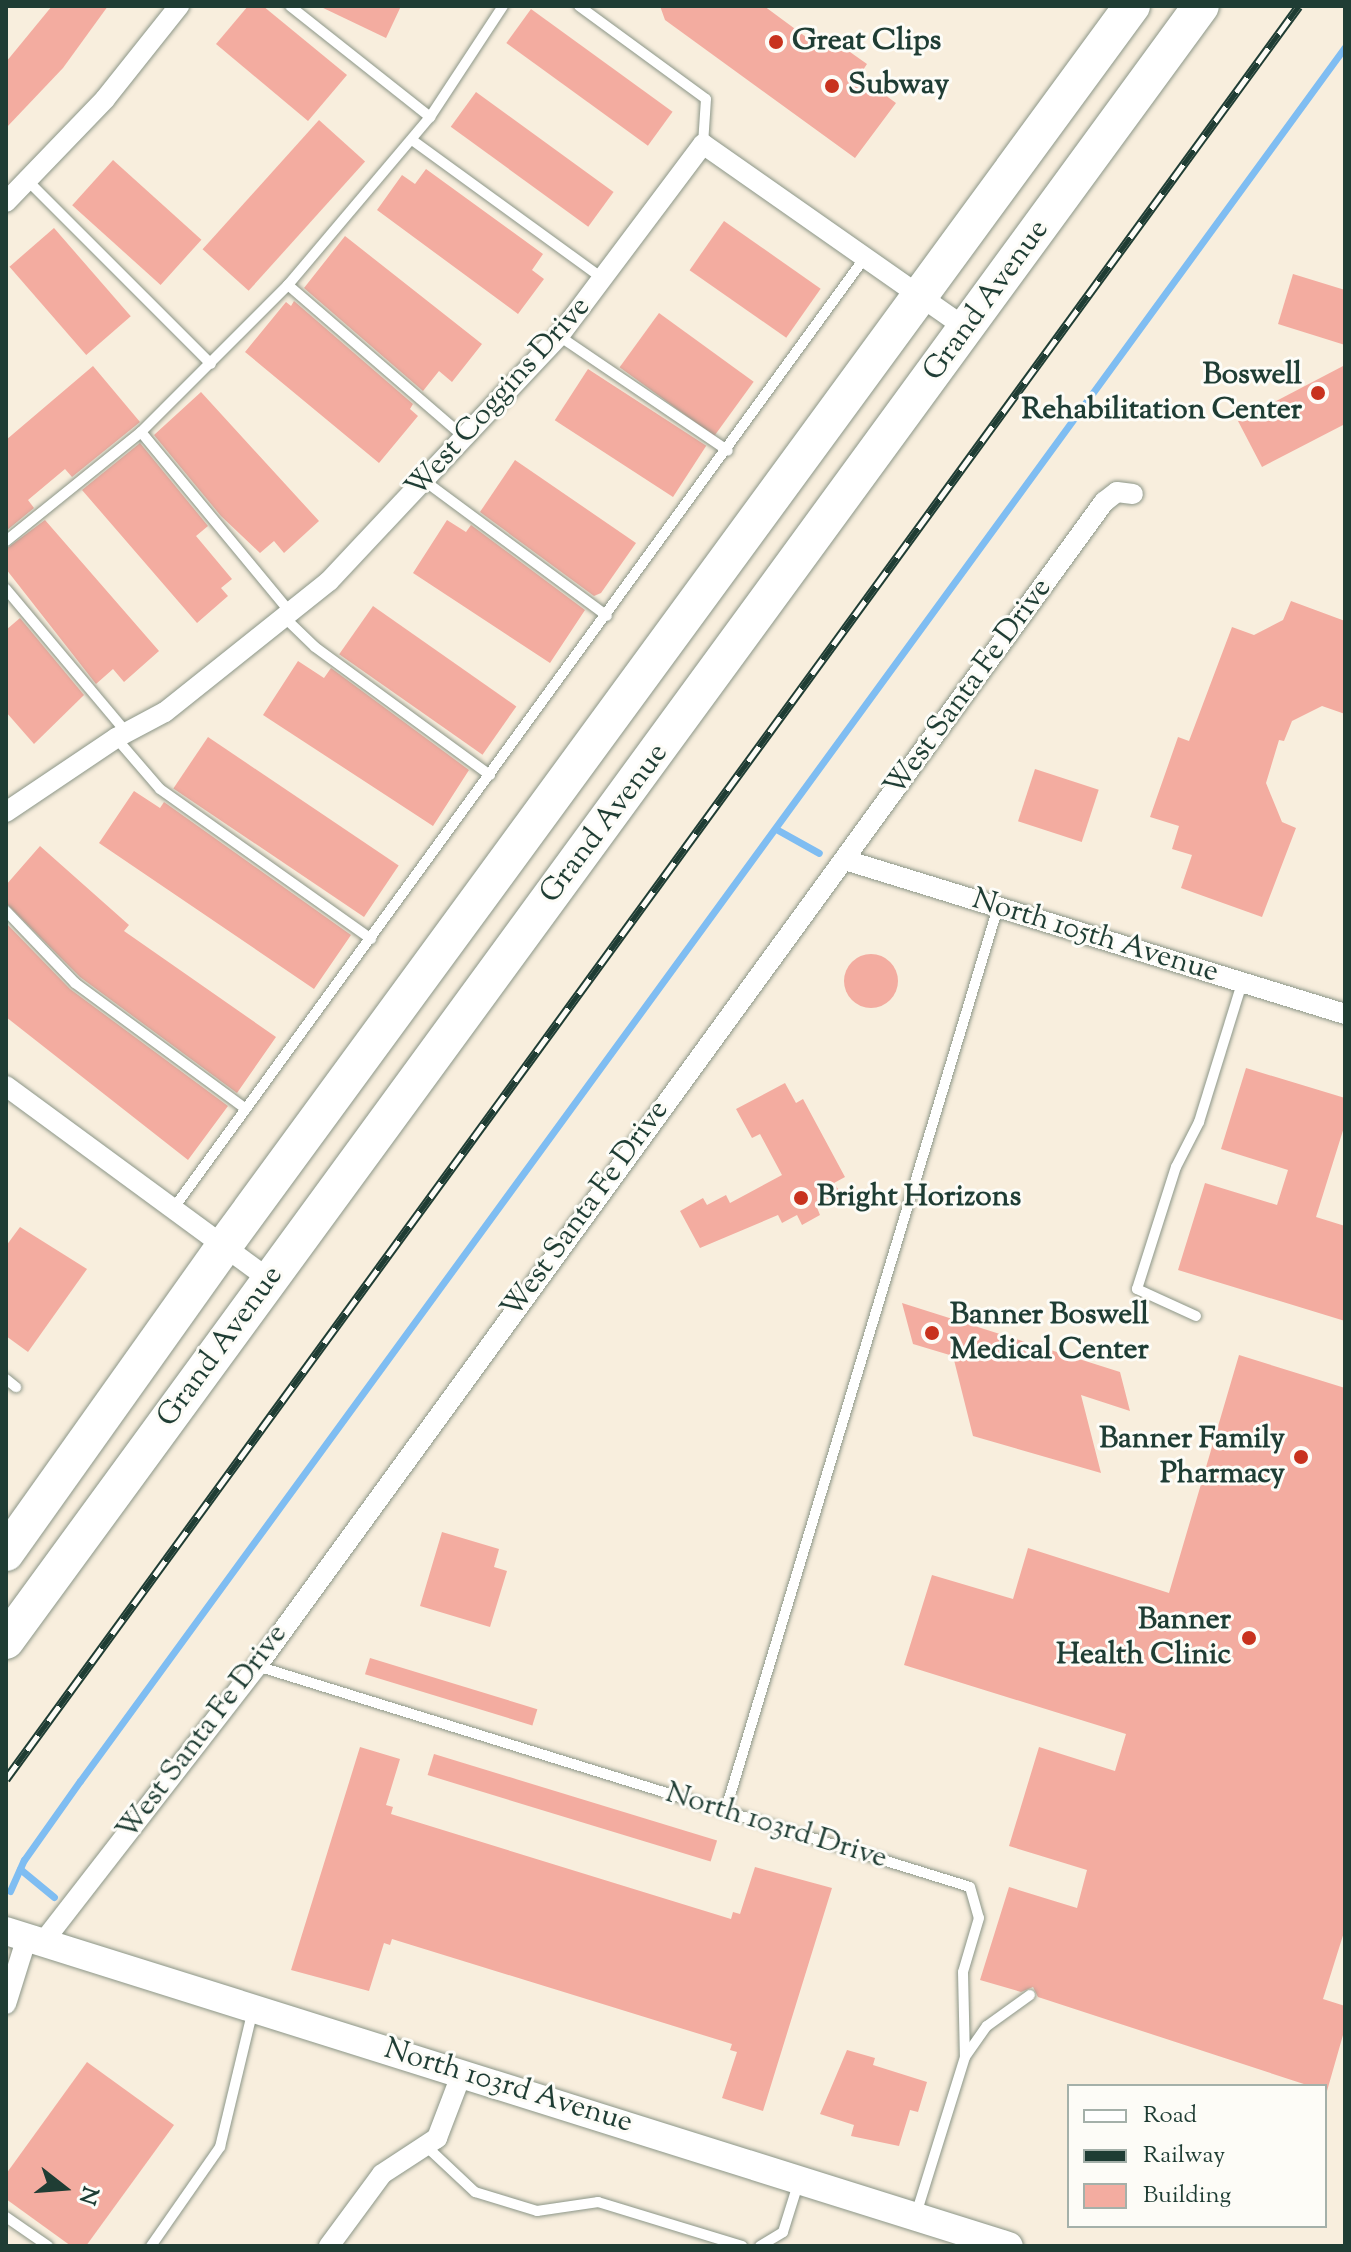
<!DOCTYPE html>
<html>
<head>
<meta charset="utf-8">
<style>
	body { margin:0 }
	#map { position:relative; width:1351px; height:2252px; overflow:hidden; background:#f8eedd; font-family:"Sorts Mill Goudy",serif }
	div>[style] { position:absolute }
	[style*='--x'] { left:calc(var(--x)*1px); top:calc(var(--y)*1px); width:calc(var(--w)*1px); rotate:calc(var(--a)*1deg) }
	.stream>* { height:7px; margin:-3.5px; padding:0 3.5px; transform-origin:3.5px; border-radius:3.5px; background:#7fbdf2 }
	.building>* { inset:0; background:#f3aca0; transform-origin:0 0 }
	.round { border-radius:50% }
	.roads { filter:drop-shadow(0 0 2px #8c9688) drop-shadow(0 0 2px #8c9688) }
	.lane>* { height:10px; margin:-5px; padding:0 5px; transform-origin:5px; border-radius:5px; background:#fff }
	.street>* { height:20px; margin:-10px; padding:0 10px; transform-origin:10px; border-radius:10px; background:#fff }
	.secondary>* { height:28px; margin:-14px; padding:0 14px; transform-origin:14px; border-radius:14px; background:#fff }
	.highway>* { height:36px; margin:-18px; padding:0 18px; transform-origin:18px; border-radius:18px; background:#fff }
	.rail>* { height:9px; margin-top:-4.5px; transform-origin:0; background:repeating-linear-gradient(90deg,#fdfcf7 0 18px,#1f3d34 0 36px); box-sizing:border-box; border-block:2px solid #1f3d34 }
	.dots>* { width:22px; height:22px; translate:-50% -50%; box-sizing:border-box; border:4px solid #fdfcf7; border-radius:50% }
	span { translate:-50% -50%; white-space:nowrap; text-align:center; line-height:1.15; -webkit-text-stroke:6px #fdfcf7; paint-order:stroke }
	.poi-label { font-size:30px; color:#1f3d34; font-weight:700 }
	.left { translate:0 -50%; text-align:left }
	.right { translate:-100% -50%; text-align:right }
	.street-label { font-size:30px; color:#1f3d34 }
	.frame { position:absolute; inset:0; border:8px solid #1f3d34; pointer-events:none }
	.legend { position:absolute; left:1067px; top:2084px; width:260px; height:144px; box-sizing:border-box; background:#fdfcf7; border:2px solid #a4b0a9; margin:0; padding:10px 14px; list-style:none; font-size:24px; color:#1f3d34 }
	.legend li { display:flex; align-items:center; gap:16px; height:40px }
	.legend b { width:40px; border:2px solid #a4b0a9 }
	.north { position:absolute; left:24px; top:2148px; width:80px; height:80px; -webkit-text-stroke:6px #fdfcf7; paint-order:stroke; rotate:107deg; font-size:22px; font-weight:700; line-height:32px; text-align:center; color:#1f3d34 }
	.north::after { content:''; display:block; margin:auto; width:28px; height:36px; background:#1f3d34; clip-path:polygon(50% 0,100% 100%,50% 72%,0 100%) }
</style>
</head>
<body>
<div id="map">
	<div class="stream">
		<i style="--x:776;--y:829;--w:49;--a:29.2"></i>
		<i style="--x:20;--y:1869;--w:44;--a:39.5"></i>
		<i style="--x:10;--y:1891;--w:34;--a:-66"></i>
		<i style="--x:24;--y:1860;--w:97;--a:-54.7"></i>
		<i style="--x:80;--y:1781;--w:2146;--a:-53.89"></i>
	</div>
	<div class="building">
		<i style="clip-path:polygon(52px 6px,108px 6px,63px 68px,6px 128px,6px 62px)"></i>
		<i style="clip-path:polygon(248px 6px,263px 6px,347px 75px,308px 121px,216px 44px)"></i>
		<i style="clip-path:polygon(319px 6px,401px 6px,386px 38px)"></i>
		<i style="clip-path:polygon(660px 6px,764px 6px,825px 51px,833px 40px,867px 64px,859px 76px,896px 103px,855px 158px,665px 20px)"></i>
		<i style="left:531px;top:9px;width:175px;height:42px;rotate:36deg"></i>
		<i style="left:476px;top:92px;width:170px;height:43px;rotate:36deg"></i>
		<i style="left:319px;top:120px;width:62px;height:174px;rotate:42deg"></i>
		<i style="left:113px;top:160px;width:119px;height:61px;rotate:42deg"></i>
		<i style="clip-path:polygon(426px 169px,543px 254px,532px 270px,544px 279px,518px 314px,377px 210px,402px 175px,415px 184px)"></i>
		<i style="left:724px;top:221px;width:118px;height:60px;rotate:35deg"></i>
		<i style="left:54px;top:228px;width:117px;height:59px;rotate:49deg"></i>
		<i style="clip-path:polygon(345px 236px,482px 344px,452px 382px,439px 371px,423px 391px,304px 288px)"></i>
		<i style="clip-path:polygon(1293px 274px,1345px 290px,1345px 345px,1278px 324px)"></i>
		<i style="clip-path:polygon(294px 301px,413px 404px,410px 409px,418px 416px,379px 463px,245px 352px,286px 302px,291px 306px)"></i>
		<i style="left:659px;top:313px;width:117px;height:67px;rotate:36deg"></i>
		<i style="clip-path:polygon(1345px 365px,1345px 424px,1262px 467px,1238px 421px)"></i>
		<i style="clip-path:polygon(93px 366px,140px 422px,72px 477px,65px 469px,28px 500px,34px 508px,6px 531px,6px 440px)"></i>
		<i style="left:588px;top:369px;width:141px;height:61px;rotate:33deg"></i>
		<i style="clip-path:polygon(201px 392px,319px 521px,284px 553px,274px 541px,260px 553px,221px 516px,154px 435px)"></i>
		<i style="clip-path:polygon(140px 443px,208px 526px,196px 536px,232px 579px,221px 588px,228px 596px,197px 623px,82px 490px)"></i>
		<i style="clip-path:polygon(515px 460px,636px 543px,601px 593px,594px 596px,480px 512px)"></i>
		<i style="clip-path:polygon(45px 520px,159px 651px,124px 682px,113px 669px,96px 684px,6px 569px,6px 549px)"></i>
		<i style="clip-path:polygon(447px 520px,466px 532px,471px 525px,585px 610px,550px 663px,413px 573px)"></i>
		<i style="clip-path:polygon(1291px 601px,1345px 621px,1345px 714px,1322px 706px,1292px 721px,1284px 741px,1279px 740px,1266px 783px,1282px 822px,1296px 828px,1262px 917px,1181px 888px,1192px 855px,1172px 849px,1179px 826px,1150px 817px,1178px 737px,1189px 741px,1232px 627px,1254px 635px,1283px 620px)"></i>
		<i style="left:373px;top:606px;width:175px;height:59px;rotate:35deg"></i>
		<i style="clip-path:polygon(20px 618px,84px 695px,34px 744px,6px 712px,6px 630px)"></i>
		<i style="clip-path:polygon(298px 661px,324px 678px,331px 668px,469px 770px,433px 826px,263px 715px)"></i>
		<i style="left:208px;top:737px;width:230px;height:62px;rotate:34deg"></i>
		<i style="left:1035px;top:769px;width:67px;height:55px;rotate:18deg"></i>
		<i style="clip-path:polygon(134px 791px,160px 808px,164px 802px,351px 935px,314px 989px,99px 843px)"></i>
		<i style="clip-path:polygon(40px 846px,129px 925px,124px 931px,276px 1037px,237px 1093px,80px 977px,6px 903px,6px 885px)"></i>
		<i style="clip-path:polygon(6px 923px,70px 989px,228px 1106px,188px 1160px,6px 1017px)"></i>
		<i class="round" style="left:844px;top:954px;width:54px;height:54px"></i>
		<i style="clip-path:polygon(1246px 1068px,1345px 1098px,1345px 1124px,1316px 1217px,1345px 1226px,1345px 1321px,1178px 1270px,1205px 1183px,1277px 1205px,1288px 1170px,1221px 1149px)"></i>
		<i style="clip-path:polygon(785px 1083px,796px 1103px,803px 1099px,845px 1177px,834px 1183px,840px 1192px,816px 1205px,820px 1215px,802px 1225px,797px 1215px,782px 1223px,778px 1215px,700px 1248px,680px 1211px,703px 1198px,707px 1205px,726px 1195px,730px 1203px,782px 1175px,760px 1134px,752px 1138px,736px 1109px)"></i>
		<i style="clip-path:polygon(20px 1227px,87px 1269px,28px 1352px,6px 1336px,6px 1246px)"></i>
		<i style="clip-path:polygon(902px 1303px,1120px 1372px,1130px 1411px,1081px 1395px,1101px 1473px,973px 1436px,953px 1356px,913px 1344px)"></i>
		<i style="clip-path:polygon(1239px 1355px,1345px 1388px,1345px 1929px,1323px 1999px,1345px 2006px,1345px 2028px,1327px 2091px,1325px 2086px,1310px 2086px,1038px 1997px,1033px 1987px,1021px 1992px,980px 1980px,1009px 1887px,1077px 1908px,1087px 1870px,1009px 1846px,1039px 1747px,1115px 1771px,1126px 1734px,904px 1665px,932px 1575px,1013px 1599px,1028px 1548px,1169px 1593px)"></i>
		<i style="clip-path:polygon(442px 1532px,499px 1549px,494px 1567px,507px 1571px,490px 1627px,420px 1606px)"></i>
		<i style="left:370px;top:1658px;width:175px;height:17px;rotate:17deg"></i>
		<i style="clip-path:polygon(360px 1747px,400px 1759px,386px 1805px,393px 1807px,391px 1814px,731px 1919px,733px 1912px,740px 1914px,755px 1867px,832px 1888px,763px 2111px,722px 2098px,737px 2052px,730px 2050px,732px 2044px,392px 1939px,390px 1945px,384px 1943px,369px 1991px,291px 1970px)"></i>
		<i style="left:434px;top:1754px;width:296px;height:22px;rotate:17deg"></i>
		<i style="clip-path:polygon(847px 2050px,875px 2058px,873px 2065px,927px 2082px,918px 2112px,910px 2110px,899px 2146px,851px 2136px,854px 2125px,820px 2114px)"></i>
		<i style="clip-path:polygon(87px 2062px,174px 2125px,86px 2246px,71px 2246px,6px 2199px,6px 2174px)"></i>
	</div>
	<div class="roads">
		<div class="lane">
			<i style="--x:290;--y:6;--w:179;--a:38.4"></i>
			<i style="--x:579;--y:6;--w:157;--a:36.2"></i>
			<i style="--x:706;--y:99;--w:45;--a:93.8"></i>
			<i style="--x:412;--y:140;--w:236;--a:36"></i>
			<i style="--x:27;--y:180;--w:260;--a:45"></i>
			<i style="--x:288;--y:285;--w:234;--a:40.8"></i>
			<i style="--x:559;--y:336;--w:204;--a:34.2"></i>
			<i style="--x:141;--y:432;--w:234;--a:50.4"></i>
			<i style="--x:426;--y:482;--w:225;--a:36.5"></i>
			<i style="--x:6;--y:541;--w:174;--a:-38.9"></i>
			<i style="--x:141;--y:432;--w:208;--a:-45"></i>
			<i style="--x:288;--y:285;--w:220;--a:-49.8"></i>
			<i style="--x:430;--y:117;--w:133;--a:-56.7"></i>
			<i style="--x:6;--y:589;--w:187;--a:50"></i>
			<i style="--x:284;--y:617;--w:43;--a:44.1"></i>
			<i style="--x:315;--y:647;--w:217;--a:36.2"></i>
			<i style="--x:116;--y:738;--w:67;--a:49.2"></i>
			<i style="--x:160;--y:789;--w:259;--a:35.4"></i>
			<i style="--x:6;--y:911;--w:100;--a:46.2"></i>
			<i style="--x:75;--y:983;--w:212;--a:36.4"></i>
			<i style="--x:173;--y:1209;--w:1178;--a:-53.98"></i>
			<i style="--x:1196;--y:1316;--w:65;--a:-155.4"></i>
			<i style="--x:1137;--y:1289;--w:128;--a:-72.3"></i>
			<i style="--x:1176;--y:1167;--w:51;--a:-62.9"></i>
			<i style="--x:1199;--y:1122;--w:145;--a:-72.8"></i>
			<i style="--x:6;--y:1379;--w:13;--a:39"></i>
			<i style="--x:257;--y:1666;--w:746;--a:17.22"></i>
			<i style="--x:970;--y:1887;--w:32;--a:74"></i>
			<i style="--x:979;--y:1918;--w:56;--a:106.5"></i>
			<i style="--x:963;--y:1972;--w:85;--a:88.7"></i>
			<i style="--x:965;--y:2057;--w:164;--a:107.3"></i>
			<i style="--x:725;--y:1812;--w:945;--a:-73.21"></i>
			<i style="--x:965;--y:2057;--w:38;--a:-55"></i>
			<i style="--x:987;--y:2026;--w:53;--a:-35.8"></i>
			<i style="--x:427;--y:2147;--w:66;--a:43.2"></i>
			<i style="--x:475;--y:2192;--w:65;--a:17"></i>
			<i style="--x:537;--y:2211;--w:62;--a:-8.4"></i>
			<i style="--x:598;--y:2202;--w:151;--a:17"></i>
			<i style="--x:6;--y:2217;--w:51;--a:34.6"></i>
			<i style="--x:151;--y:2246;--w:121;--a:-55.1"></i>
			<i style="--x:220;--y:2147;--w:141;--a:-76.5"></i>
			<i style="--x:760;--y:2246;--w:27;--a:-31"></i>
			<i style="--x:783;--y:2232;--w:53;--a:-72.6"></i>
		</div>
		<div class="street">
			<i style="--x:6;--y:202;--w:143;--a:-46.1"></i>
			<i style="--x:105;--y:99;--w:119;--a:-51.5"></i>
			<i style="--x:6;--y:812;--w:133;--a:-33.9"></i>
			<i style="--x:116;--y:738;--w:55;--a:-28"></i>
			<i style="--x:165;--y:712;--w:210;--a:-38.6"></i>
			<i style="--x:329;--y:581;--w:336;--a:-46.8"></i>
			<i style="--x:559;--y:336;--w:240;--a:-53.1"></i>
			<i style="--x:703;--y:144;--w:322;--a:35"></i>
			<i style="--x:845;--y:860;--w:523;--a:17.12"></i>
			<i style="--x:6;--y:1086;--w:328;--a:36.3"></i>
			<i style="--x:43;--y:1942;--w:349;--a:-52.2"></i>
			<i style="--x:257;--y:1666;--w:1440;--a:-53.96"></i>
			<i style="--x:1104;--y:502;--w:16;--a:-38"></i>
			<i style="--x:1117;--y:492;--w:16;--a:7"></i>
			<i style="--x:6;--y:2004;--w:70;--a:-72.6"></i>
			<i style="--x:329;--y:2246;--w:89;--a:-53.6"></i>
			<i style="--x:382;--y:2174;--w:66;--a:-33.2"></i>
			<i style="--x:437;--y:2138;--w:70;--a:-69"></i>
		</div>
		<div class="secondary">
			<i style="--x:6;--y:1931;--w:1051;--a:17.44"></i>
		</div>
		<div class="highway">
			<i style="--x:6;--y:1553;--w:377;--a:-54.6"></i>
			<i style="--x:224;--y:1246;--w:1537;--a:-53.79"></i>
			<i style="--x:6;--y:1641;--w:2025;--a:-53.84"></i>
		</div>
	</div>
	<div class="rail">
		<i style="--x:6;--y:1779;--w:2194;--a:-53.9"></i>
	</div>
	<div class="dots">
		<i style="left:776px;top:42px;background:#c8321e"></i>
		<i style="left:832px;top:86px;background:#c8321e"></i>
		<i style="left:1318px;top:393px;background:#c8321e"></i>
		<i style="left:801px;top:1198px;background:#c8321e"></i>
		<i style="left:932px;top:1333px;background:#c8321e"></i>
		<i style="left:1301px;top:1457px;background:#c8321e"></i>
		<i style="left:1249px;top:1638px;background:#c8321e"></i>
	</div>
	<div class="poi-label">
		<span class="left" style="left:792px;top:42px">Great Clips</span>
		<span class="left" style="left:848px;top:86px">Subway</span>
		<span class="right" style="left:1302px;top:393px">Boswell<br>Rehabilitation Center</span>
		<span class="left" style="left:817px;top:1198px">Bright Horizons</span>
		<span class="left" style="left:950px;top:1333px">Banner Boswell<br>Medical Center</span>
		<span class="right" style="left:1285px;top:1457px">Banner Family<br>Pharmacy</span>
		<span class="right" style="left:1231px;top:1638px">Banner<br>Health Clinic</span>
	</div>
	<div class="street-label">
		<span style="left:987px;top:301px;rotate:-54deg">Grand Avenue</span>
		<span style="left:499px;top:398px;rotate:-48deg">West Coggins Drive</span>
		<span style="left:969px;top:688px;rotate:-54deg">West Santa Fe Drive</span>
		<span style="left:605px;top:824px;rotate:-53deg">Grand Avenue</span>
		<span style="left:1095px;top:937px;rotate:17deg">North 105th Avenue</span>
		<span style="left:586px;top:1210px;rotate:-54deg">West Santa Fe Drive</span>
		<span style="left:221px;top:1347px;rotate:-54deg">Grand Avenue</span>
		<span style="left:203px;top:1733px;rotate:-53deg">West Santa Fe Drive</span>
		<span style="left:776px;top:1827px;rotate:17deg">North 103rd Drive</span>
		<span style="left:508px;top:2087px;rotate:17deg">North 103rd Avenue</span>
	</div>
	<div class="frame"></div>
	<ul class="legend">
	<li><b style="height:10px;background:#fff"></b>Road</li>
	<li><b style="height:10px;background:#1f3d34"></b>Railway</li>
	<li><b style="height:22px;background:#f3aca0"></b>Building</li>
	</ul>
	<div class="north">N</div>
</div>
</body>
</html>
